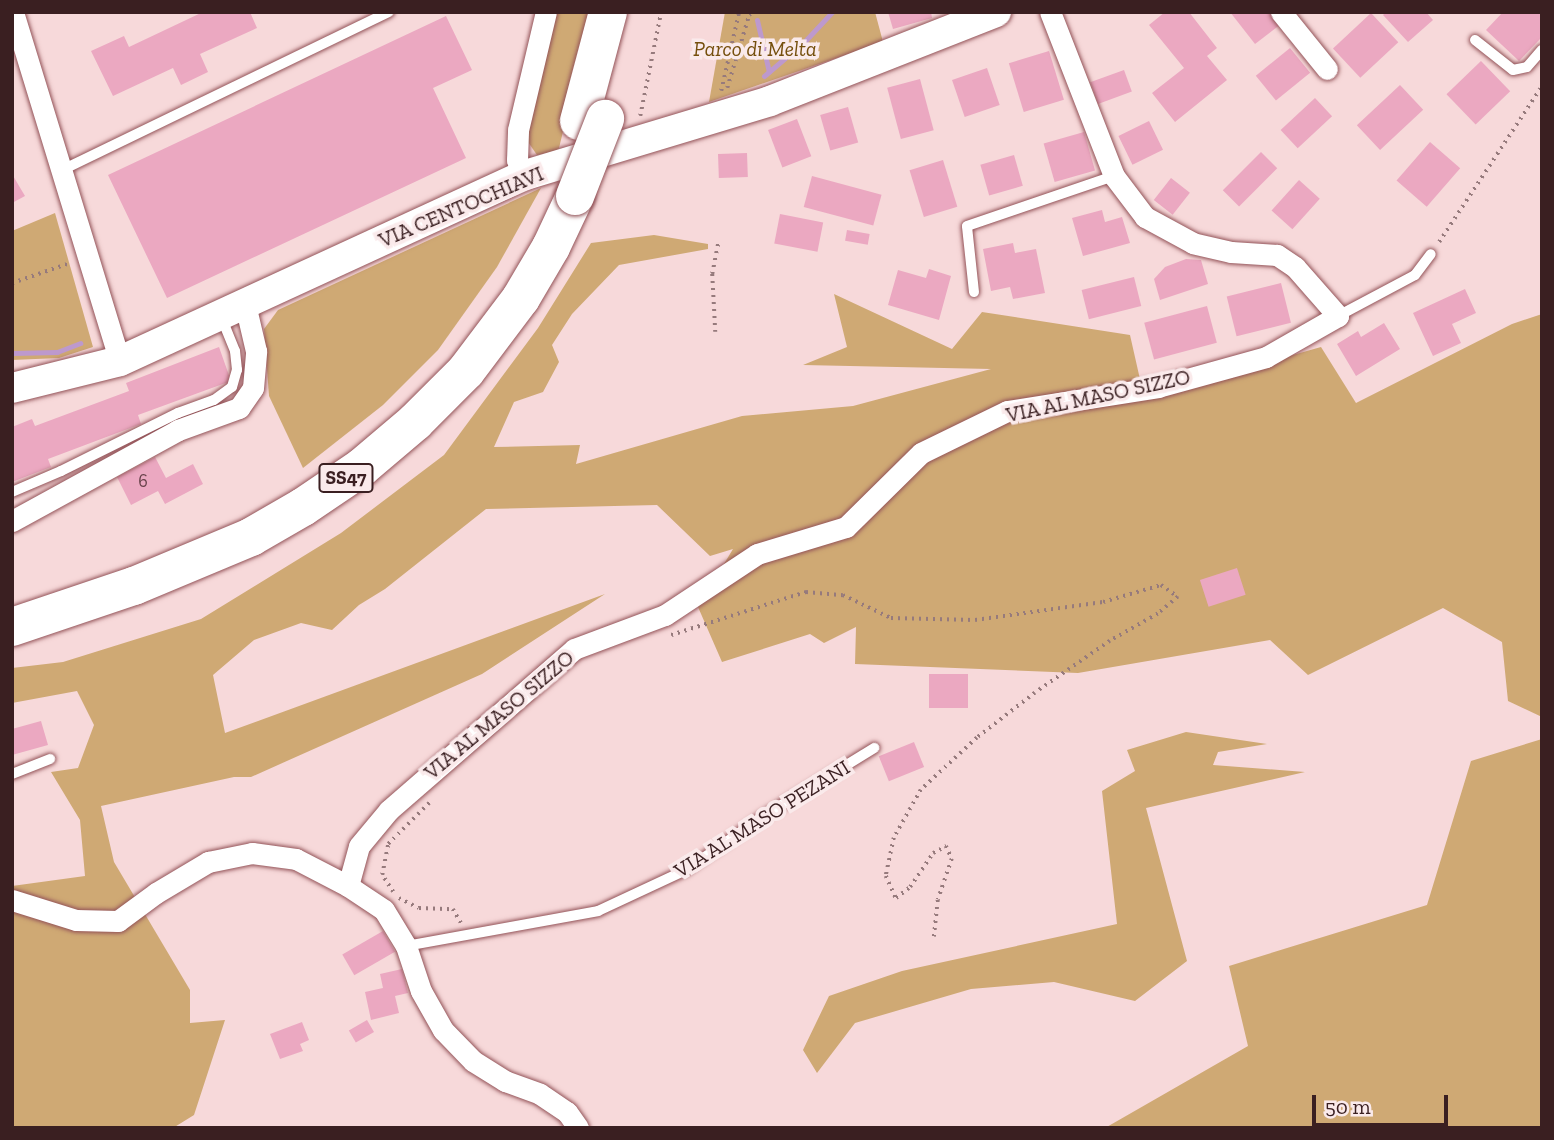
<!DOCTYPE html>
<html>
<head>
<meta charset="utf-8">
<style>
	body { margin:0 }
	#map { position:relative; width:1554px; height:1140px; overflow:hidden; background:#f7d9da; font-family:"Zilla Slab",serif }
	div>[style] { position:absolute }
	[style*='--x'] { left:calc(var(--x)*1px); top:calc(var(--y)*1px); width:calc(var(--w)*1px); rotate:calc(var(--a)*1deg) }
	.green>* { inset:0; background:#cfa974 }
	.stream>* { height:5px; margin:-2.5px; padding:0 2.5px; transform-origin:2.5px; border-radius:2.5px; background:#bd99cd }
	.building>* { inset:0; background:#eba8c1; transform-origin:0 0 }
	.path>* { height:3.5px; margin-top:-1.75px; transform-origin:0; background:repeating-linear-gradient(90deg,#967a7c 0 2px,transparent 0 7px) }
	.roads { filter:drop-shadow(0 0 2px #935358) drop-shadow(0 0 2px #935358) }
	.lane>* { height:10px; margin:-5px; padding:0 5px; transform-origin:5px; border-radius:5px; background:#fff }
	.street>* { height:21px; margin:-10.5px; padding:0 10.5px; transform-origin:10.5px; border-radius:10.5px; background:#fff }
	.secondary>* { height:30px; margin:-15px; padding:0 15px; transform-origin:15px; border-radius:15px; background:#fff }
	.highway>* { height:38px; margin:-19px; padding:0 19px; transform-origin:19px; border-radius:19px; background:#fff }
	.bridges { filter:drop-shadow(0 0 2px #935358) drop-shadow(0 0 2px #935358) }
	.highway-bridge>* { height:38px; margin:-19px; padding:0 19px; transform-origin:19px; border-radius:19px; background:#fff }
	span { translate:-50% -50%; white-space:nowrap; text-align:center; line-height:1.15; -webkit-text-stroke:7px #faeaeb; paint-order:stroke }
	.number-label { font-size:18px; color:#664149 }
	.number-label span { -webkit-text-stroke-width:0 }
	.shield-label span { padding:2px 5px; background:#faeaeb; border:2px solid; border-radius:5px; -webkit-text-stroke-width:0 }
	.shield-label { font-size:19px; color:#3a1f21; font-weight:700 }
	.park-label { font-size:21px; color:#754f0d; font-style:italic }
	.street-label { font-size:21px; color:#3a1f21 }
	.frame { position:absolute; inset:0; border:14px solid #3a1f21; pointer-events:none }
	.scale { position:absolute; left:1312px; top:1095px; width:136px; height:32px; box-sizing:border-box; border:4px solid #3a1f21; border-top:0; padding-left:9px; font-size:21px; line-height:24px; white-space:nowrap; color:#3a1f21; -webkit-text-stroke:5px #faeaeb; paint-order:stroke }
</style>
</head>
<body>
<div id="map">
	<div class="green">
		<i style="clip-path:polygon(557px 12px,592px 12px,559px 148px,557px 151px,537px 155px,526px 139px,524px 129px)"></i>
		<i style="clip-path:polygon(725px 12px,875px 12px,883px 42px,709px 102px)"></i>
		<i style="clip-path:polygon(541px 188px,497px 267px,438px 350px,383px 405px,303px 468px,269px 396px,264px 329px,278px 310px)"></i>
		<i style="clip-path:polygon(55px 213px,93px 347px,59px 358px,12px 360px,12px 231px)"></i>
		<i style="clip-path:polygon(654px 235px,708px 244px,708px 249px,619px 265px,572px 314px,552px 345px,559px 362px,543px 392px,514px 402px,494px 447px,580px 445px,576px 464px,742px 416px,853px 406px,991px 369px,803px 365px,847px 347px,834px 294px,952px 349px,982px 312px,1130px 335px,1144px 397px,1321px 347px,1356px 403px,1512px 324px,1542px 314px,1542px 717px,1508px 701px,1502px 642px,1443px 608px,1308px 675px,1270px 640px,1078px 673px,855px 664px,856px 627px,824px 643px,810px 634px,722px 662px,698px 607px,733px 549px,710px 556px,657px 505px,486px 509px,385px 589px,359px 605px,332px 630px,301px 623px,254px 640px,213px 675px,225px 733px,605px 594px,482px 674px,251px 777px,234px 777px,101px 806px,114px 862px,190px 990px,190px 1023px,225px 1020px,194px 1115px,173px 1128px,12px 1128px,12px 886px,85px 876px,80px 820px,51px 772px,78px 768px,94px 725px,77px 691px,12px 703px,12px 668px,63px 662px,201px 619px,341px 533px,444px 455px,538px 328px,591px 243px)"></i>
		<i style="clip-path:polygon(1186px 732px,1267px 744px,1218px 752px,1213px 765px,1305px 772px,1146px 808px,1187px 961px,1135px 1001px,1054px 982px,971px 989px,855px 1023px,817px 1073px,803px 1050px,829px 996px,902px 971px,1117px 924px,1102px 791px,1135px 771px,1127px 750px)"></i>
		<i style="clip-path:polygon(1542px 739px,1542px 1128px,1105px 1128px,1248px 1046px,1229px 966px,1427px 905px,1471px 761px)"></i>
	</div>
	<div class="stream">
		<i style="--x:757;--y:20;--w:53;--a:77"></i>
		<i style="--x:764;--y:76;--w:54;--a:-40.5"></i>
		<i style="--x:805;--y:41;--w:40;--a:-47"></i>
		<i style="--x:12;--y:353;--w:45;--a:-1.3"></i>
		<i style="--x:57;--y:352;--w:25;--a:-21"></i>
	</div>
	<div class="building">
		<i style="clip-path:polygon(203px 12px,250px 12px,257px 28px,200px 54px,208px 72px,181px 85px,173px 68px,113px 96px,91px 51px,124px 36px,129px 47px)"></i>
		<i style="clip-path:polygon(888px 12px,931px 12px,932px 18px,893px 29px)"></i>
		<i style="clip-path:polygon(1165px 12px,1189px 12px,1217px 48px,1207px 56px,1227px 80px,1175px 122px,1152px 93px,1184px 68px,1149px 25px)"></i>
		<i style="clip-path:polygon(1230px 12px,1272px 12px,1281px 24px,1255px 44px)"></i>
		<i style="clip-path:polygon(1386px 12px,1426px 12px,1433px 20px,1408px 42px,1383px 15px)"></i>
		<i style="clip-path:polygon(1503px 12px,1542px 12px,1542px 37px,1519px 61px,1486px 30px)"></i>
		<i style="left:1371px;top:13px;width:40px;height:52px;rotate:47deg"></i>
		<i style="clip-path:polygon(446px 16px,472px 70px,433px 88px,466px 158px,167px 298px,108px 175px)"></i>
		<i style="left:1290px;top:48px;width:32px;height:44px;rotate:51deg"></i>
		<i style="left:1049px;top:51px;width:51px;height:42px;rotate:73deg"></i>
		<i style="left:1481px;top:61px;width:42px;height:48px;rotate:46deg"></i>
		<i style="left:987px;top:68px;width:39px;height:37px;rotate:71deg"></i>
		<i style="left:1124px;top:70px;width:23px;height:36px;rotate:70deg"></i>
		<i style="left:920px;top:79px;width:53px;height:34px;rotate:75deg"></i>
		<i style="left:1400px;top:85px;width:34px;height:59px;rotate:47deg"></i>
		<i style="left:1315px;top:98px;width:25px;height:47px;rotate:47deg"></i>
		<i style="left:848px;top:107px;width:37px;height:29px;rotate:74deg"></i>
		<i style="left:797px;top:119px;width:40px;height:31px;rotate:69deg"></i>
		<i style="left:1149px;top:121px;width:32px;height:34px;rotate:64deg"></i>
		<i style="left:1084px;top:132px;width:40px;height:42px;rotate:74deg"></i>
		<i style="left:1430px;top:142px;width:40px;height:51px;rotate:41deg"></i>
		<i style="left:1261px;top:152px;width:23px;height:54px;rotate:45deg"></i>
		<i style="left:747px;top:153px;width:24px;height:29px;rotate:88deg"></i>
		<i style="left:1014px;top:155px;width:32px;height:35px;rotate:74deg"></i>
		<i style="left:943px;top:160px;width:49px;height:35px;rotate:73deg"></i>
		<i style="clip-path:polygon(12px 174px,25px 196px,12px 203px)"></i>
		<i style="left:812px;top:176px;width:72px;height:32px;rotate:15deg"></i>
		<i style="left:1171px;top:178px;width:24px;height:28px;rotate:38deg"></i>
		<i style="left:1299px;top:180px;width:28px;height:41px;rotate:42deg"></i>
		<i style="clip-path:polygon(1102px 210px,1105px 222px,1122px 217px,1130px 243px,1083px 256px,1072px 218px)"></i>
		<i style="left:780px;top:214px;width:44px;height:30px;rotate:11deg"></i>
		<i style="left:847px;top:230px;width:23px;height:11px;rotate:10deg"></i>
		<i style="clip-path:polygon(1013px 243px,1015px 253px,1036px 249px,1045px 293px,1013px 299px,1010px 287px,991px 291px,983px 249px)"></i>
		<i style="clip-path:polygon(1186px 259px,1201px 260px,1208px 284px,1160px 300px,1154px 279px,1165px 267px)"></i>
		<i style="clip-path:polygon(929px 269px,951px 276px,939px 320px,888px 305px,898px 270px,926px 278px)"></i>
		<i style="left:1134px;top:277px;width:30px;height:54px;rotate:76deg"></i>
		<i style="left:1281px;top:283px;width:41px;height:56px;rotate:76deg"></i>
		<i style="clip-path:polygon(1465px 289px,1476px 313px,1452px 324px,1461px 343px,1433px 356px,1413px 313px)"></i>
		<i style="left:1207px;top:306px;width:38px;height:65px;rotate:75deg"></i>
		<i style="clip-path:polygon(1384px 323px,1400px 349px,1356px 376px,1337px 344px,1358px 331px,1361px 337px)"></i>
		<i style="clip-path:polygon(219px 347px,231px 381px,138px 415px,141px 424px,48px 459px,51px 467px,12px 482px,12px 427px,32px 419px,35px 426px,129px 391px,126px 383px)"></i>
		<i style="clip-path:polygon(155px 457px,166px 478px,193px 464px,203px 484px,165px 504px,158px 491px,131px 505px,117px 477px)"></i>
		<i style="left:1237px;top:568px;width:28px;height:39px;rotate:72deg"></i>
		<i style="left:929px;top:674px;width:39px;height:34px"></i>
		<i style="clip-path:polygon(41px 721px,48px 745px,12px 755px,12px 729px)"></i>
		<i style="left:914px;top:742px;width:27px;height:38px;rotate:68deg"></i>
		<i style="left:383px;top:931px;width:24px;height:47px;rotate:60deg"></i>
		<i style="clip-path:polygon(402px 969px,408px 993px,395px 996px,399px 1013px,371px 1020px,365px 992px,383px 988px,380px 974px)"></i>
		<i style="left:367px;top:1020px;width:14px;height:21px;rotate:60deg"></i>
		<i style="clip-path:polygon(302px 1022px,309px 1040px,300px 1044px,303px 1051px,280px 1059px,270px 1034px)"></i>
	</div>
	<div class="path">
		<i style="--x:781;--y:12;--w:29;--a:0"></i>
		<i style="--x:727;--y:88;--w:76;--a:-73.2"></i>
		<i style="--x:749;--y:15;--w:5;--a:-37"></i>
		<i style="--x:721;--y:91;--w:81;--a:-77.2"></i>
		<i style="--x:640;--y:116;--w:106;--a:-78.6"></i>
		<i style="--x:1439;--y:242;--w:187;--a:-56.6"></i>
		<i style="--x:12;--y:283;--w:61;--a:-19"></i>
		<i style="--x:715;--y:332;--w:58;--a:-93"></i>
		<i style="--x:712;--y:274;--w:31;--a:-79"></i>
		<i style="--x:671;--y:635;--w:142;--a:-17.7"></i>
		<i style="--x:806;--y:592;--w:37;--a:5"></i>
		<i style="--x:843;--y:595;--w:53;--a:25.6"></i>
		<i style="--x:891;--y:618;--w:84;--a:1.4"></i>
		<i style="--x:975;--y:620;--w:129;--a:-8"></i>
		<i style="--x:1103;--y:602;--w:60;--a:-16.3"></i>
		<i style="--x:1161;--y:585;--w:21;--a:35"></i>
		<i style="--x:1178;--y:597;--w:26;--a:140"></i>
		<i style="--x:1158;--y:614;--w:55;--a:150.6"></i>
		<i style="--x:1110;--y:641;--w:91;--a:145.3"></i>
		<i style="--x:1035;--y:693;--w:73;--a:142.2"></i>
		<i style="--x:977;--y:738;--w:76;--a:137.1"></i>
		<i style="--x:921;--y:790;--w:55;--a:119.4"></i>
		<i style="--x:894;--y:838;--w:39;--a:102"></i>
		<i style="--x:886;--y:876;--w:24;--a:66"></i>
		<i style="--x:896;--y:898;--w:18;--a:-38"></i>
		<i style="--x:910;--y:887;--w:41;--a:-55.9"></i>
		<i style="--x:933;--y:853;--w:15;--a:-28"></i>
		<i style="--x:946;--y:846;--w:14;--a:65"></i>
		<i style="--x:952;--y:859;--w:43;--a:108.9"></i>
		<i style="--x:938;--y:900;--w:37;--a:96"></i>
		<i style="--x:393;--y:892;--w:20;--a:-123"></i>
		<i style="--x:382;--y:875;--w:32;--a:-79"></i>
		<i style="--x:388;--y:844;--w:59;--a:-45"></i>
		<i style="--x:399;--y:898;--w:22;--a:27"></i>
		<i style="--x:419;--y:908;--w:34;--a:2"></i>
		<i style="--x:453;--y:909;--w:16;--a:60"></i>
	</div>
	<div class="roads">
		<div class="lane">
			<i style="--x:1475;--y:40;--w:48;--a:38.3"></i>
			<i style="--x:1513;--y:70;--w:14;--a:-12"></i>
			<i style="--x:1527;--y:67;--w:23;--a:-49"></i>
			<i style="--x:62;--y:170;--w:363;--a:-25.8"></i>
			<i style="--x:974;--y:292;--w:66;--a:-96.1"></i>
			<i style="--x:967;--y:226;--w:155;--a:-18.8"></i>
			<i style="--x:1338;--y:316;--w:87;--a:-28"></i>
			<i style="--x:1415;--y:275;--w:26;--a:-53"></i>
			<i style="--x:12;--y:492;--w:53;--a:-23.2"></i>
			<i style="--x:61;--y:471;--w:131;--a:-26.4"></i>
			<i style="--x:178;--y:413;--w:38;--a:-20"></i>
			<i style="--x:214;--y:400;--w:22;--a:-36"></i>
			<i style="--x:232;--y:387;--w:18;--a:-74"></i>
			<i style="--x:237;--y:370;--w:19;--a:-96"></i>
			<i style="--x:235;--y:351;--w:38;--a:-112"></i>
			<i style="--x:12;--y:774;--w:41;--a:-21.5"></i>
			<i style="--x:406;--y:946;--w:195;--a:-10.3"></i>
			<i style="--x:598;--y:911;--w:97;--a:-25"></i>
			<i style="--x:686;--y:870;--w:93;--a:-34.9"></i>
			<i style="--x:762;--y:817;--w:132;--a:-31.6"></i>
		</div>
		<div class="street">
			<i style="--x:13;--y:12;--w:365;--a:73"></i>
			<i style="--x:1281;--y:12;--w:73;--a:51.1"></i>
			<i style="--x:522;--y:176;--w:17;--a:-107"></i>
			<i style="--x:517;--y:160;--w:30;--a:-88"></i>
			<i style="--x:518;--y:130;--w:121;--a:-76.7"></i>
			<i style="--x:12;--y:521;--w:189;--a:-28.7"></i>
			<i style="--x:178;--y:430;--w:65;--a:-19.8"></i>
			<i style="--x:239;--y:408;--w:24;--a:-55"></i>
			<i style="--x:253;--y:388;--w:37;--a:-85"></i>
			<i style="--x:256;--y:351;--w:48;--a:-103.2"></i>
			<i style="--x:348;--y:886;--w:41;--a:-74.6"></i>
			<i style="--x:359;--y:846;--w:47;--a:-50.2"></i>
			<i style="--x:389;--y:810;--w:245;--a:-41"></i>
			<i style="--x:574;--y:649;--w:97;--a:-20.5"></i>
			<i style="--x:665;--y:615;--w:110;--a:-33.5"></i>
			<i style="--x:757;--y:554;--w:93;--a:-16.9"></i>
			<i style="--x:846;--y:527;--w:105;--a:-44.6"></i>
			<i style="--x:921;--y:453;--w:96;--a:-26"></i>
			<i style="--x:1007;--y:411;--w:153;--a:-9"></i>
			<i style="--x:1158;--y:387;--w:112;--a:-15.5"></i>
			<i style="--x:1266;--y:357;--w:83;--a:-29.7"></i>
			<i style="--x:1338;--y:316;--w:65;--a:-131.3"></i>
			<i style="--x:1295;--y:267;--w:22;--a:-146"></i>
			<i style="--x:1277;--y:255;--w:46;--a:-176.3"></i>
			<i style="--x:1231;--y:252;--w:39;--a:-167"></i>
			<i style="--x:1193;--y:243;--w:55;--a:-151.6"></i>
			<i style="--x:1145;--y:217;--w:51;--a:-127.1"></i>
			<i style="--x:1114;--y:176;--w:176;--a:-111.3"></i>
			<i style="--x:12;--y:900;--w:67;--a:17.4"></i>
			<i style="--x:76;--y:920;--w:42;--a:1.4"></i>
			<i style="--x:118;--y:921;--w:47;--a:-36.4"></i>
			<i style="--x:156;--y:893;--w:61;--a:-30.8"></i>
			<i style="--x:208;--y:862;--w:45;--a:-11.6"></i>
			<i style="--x:252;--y:853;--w:44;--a:7.8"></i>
			<i style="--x:296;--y:859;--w:59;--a:27.4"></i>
			<i style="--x:348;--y:886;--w:43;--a:33.7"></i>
			<i style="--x:384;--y:910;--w:42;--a:58.6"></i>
			<i style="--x:406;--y:946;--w:47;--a:71.6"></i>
			<i style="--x:421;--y:991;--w:45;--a:60.6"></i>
			<i style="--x:443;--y:1030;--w:43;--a:45.9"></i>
			<i style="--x:473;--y:1061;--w:38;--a:32"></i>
			<i style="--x:505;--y:1081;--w:37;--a:20"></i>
			<i style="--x:540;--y:1094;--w:32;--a:34"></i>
			<i style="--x:567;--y:1112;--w:19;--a:55"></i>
		</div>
		<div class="secondary">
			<i style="--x:12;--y:388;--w:111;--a:-14"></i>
			<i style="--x:120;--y:361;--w:443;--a:-24.7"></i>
			<i style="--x:522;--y:176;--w:259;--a:-16.8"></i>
			<i style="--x:770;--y:101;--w:243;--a:-21.5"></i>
		</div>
		<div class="highway">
			<i style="--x:579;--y:121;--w:113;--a:-75.1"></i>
			<i style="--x:12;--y:627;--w:129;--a:-18.6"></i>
			<i style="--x:134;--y:586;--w:127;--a:-22.7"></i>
			<i style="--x:251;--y:537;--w:60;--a:-30"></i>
			<i style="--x:303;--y:507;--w:71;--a:-34.1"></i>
			<i style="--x:362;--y:467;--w:70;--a:-40.3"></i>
			<i style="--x:415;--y:422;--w:72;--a:-45"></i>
			<i style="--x:466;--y:371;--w:91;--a:-53"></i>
			<i style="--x:521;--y:298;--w:59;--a:-59.5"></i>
			<i style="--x:551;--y:247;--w:56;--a:-64.8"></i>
		</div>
	</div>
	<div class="bridges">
		<div class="highway-bridge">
			<i style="--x:575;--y:196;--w:83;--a:-68.7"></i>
		</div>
	</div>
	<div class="number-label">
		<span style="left:143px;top:481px">6</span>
	</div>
	<div class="shield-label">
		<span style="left:346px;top:478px">SS47</span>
	</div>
	<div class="park-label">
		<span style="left:755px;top:49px">Parco di Melta</span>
	</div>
	<div class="street-label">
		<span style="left:461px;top:207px;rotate:-23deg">VIA CENTOCHIAVI</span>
		<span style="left:1098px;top:396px;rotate:-12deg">VIA AL MASO SIZZO</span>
		<span style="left:499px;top:715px;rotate:-40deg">VIA AL MASO SIZZO</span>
		<span style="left:762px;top:819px;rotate:-32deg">VIA AL MASO PEZANI</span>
	</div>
	<div class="frame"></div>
	<div class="scale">50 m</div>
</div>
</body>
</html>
